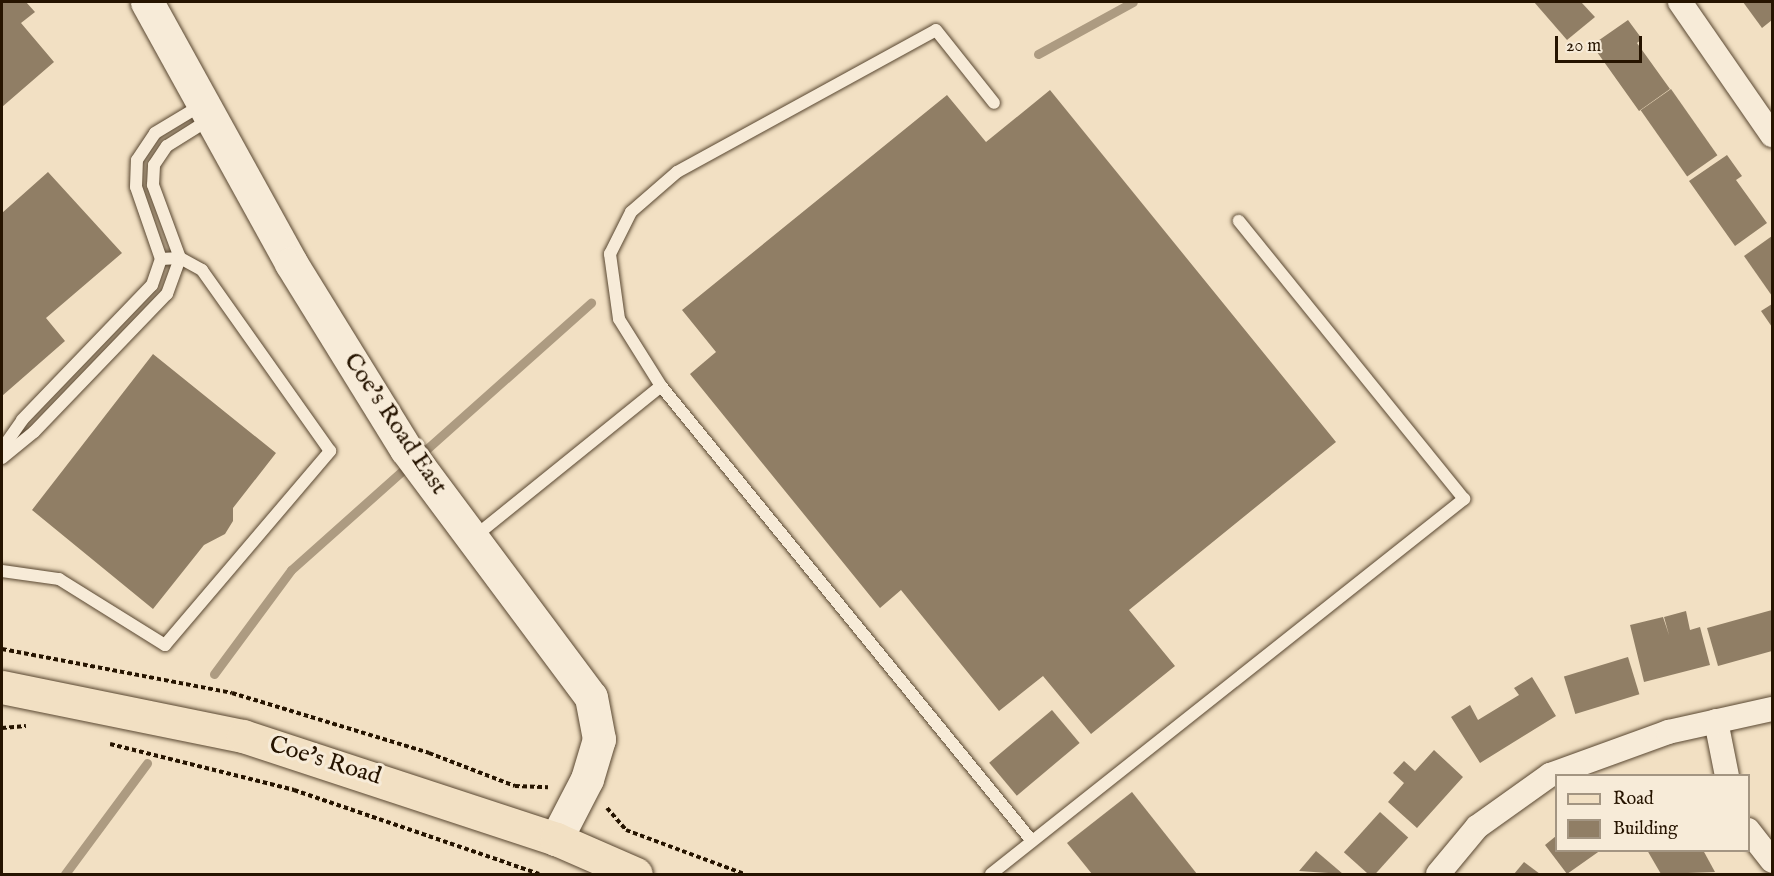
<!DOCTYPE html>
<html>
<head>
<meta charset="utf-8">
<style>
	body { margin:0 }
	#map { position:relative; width:1774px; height:876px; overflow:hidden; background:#f2e0c3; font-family:"IM FELL English",serif }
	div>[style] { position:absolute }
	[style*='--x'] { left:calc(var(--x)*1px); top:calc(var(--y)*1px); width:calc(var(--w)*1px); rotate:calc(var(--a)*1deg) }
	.stream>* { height:9px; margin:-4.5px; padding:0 4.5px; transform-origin:4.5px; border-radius:4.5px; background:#ad9b81 }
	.building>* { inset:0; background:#907e65; transform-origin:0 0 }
	.path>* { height:4px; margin-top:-2px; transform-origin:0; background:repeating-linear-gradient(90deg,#261400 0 4.5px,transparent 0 7.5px) }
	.roads { filter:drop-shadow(0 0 2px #594731) drop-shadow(0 0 2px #594731) }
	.lane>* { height:12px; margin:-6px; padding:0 6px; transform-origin:6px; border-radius:6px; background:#f7ebd8 }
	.street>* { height:24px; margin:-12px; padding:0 12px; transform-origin:12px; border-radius:12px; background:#f7ebd8 }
	.secondary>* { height:33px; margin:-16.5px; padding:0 16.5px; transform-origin:16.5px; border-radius:16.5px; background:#f7ebd8 }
	.primary>* { height:33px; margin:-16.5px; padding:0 16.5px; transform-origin:16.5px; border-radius:16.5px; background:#f2e0c3 }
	span { translate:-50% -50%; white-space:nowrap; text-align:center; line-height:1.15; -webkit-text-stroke:6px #f7ebd8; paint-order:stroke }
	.street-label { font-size:24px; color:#261400 }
	.frame { position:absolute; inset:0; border:3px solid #261400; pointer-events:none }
	.legend { position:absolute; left:1555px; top:774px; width:195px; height:78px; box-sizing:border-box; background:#f7ebd8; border:2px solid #a39582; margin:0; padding:8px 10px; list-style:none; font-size:18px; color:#261400 }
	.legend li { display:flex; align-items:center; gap:12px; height:30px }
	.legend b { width:30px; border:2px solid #a39582 }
	.scale { position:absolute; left:1555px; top:36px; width:87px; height:27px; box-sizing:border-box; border:3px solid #261400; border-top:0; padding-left:8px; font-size:18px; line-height:21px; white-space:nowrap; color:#261400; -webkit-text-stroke:4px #f7ebd8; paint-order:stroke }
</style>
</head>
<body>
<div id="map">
	<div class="stream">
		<i style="--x:1038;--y:54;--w:108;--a:-28.7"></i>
		<i style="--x:214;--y:674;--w:129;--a:-53.5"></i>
		<i style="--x:291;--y:570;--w:402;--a:-41.7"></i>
		<i style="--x:65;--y:874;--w:138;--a:-53.5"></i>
	</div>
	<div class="building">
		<i style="clip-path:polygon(2px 2px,26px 2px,35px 12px,21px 23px,54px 62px,2px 107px)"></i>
		<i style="clip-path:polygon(1534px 2px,1581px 2px,1595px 17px,1567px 40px)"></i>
		<i style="clip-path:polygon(1743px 2px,1772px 2px,1772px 20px,1762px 28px)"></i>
		<i style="clip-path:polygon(1628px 20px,1642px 39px,1637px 43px,1670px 89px,1639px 111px,1592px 45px)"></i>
		<i style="left:1671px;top:89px;width:81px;height:37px;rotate:55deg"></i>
		<i style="clip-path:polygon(1050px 90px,1336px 442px,1129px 610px,1175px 666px,1091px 734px,1043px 676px,999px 711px,901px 590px,880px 608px,690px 374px,716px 352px,682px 310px,947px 95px,986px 142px)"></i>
		<i style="clip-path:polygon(1727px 155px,1742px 176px,1736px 180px,1767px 223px,1735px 246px,1689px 181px)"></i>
		<i style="clip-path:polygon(48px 172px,122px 253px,46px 318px,65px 341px,2px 396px,2px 213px)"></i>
		<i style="clip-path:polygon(1772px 236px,1772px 296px,1744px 256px)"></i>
		<i style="clip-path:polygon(1772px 304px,1772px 327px,1761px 311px)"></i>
		<i style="clip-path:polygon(153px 354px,276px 453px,233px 508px,233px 521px,225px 534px,204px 545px,153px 609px,32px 510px)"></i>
		<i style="clip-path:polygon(1772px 610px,1772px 651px,1718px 666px,1707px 628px)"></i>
		<i style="clip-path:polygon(1686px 611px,1690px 630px,1700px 627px,1710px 665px,1644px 682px,1630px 625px,1663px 617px,1669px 635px,1664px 617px)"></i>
		<i style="left:1628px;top:657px;width:39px;height:67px;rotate:73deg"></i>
		<i style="clip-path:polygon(1532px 677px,1556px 716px,1480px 763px,1451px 717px,1470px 705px,1478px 720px,1519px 695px,1514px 688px)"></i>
		<i style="left:1052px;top:710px;width:43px;height:82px;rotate:50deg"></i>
		<i style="clip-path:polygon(1434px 750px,1463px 777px,1417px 828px,1388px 802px,1404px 783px,1393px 773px,1404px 761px,1415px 771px)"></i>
		<i style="clip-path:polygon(1132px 792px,1197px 874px,1092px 874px,1067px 843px)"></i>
		<i style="left:1380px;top:812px;width:38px;height:54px;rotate:42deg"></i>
		<i style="clip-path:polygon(1556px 836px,1556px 850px,1601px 850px,1567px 874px,1545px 845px)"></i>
		<i style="clip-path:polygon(1647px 850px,1703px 850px,1715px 872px,1661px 874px)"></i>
		<i style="clip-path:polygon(1316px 851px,1343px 874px,1299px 871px)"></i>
		<i style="clip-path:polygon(1524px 862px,1540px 874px,1514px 874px)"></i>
	</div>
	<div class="path">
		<i style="--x:2;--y:649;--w:234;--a:10.8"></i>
		<i style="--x:232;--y:693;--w:206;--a:16.9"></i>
		<i style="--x:429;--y:753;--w:92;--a:21"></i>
		<i style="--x:515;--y:786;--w:33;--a:2"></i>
		<i style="--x:2;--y:728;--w:24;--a:-5"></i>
		<i style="--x:110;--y:744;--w:190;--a:14"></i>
		<i style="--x:294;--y:790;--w:259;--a:18.9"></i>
		<i style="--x:607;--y:808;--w:29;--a:49"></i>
		<i style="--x:626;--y:830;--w:126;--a:20.4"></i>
	</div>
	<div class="roads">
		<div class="lane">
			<i style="--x:661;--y:386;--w:587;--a:50.81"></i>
			<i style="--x:2;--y:449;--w:35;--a:-55"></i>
			<i style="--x:22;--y:420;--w:187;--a:-46.1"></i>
			<i style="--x:152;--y:285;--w:28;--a:-71"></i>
			<i style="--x:161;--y:259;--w:76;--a:-109.1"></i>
			<i style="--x:136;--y:187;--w:27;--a:-88"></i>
			<i style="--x:137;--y:160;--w:32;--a:-56"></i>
			<i style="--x:155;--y:133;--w:56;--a:-31.1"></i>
			<i style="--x:2;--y:458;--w:41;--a:-39.1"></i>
			<i style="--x:34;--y:432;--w:192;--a:-46.1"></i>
			<i style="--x:167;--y:294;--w:38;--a:-70"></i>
			<i style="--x:180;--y:258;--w:78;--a:-110.3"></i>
			<i style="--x:153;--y:185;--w:20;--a:-87"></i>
			<i style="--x:154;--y:165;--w:23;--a:-56"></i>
			<i style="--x:167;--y:146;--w:51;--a:-32.1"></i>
			<i style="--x:474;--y:537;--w:240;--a:-38.9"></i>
			<i style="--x:661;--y:386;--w:79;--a:-122.1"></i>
			<i style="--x:619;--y:319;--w:66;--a:-97.9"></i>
			<i style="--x:610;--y:254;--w:47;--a:-63.4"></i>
			<i style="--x:631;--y:212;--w:61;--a:-41"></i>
			<i style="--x:677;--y:172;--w:295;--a:-28.7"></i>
			<i style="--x:936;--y:30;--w:93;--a:51.5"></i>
			<i style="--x:2;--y:571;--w:58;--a:8"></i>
			<i style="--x:59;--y:579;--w:125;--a:31.9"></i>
			<i style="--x:165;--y:645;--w:255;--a:-49.6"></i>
			<i style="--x:330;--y:451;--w:222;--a:-125.3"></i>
			<i style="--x:202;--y:270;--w:25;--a:-151"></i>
			<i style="--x:180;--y:258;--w:19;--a:177"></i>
			<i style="--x:991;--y:874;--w:604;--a:-38.41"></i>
			<i style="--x:1464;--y:499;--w:358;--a:-129"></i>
		</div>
		<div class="street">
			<i style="--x:1680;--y:2;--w:162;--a:55.3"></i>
			<i style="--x:1716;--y:721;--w:56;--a:78.7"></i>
			<i style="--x:1748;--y:830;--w:39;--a:52"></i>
			<i style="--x:1438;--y:874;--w:61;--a:-50.3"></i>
			<i style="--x:1477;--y:827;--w:90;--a:-35.5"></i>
			<i style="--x:1550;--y:775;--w:126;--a:-20"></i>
			<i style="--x:1668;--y:732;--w:107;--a:-12.5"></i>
		</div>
		<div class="secondary">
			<i style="--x:147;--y:2;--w:298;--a:61.1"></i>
			<i style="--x:291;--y:263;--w:219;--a:58.3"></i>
			<i style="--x:406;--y:449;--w:309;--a:53.3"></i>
			<i style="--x:591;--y:697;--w:43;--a:79.2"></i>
			<i style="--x:599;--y:739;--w:42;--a:106.7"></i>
			<i style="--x:587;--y:779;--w:68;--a:117.3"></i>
		</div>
		<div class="primary">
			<i style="--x:2;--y:687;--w:246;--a:11.5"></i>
			<i style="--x:243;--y:736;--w:330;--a:18.2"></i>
			<i style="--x:556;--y:839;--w:87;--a:23.6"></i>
		</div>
	</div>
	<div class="street-label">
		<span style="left:395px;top:424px;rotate:56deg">Coe's Road East</span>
		<span style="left:325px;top:761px;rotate:17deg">Coe's Road</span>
	</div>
	<div class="frame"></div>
	<ul class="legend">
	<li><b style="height:8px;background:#f2e0c3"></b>Road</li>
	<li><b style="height:16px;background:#907e65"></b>Building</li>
	</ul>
	<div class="scale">20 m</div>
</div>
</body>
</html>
